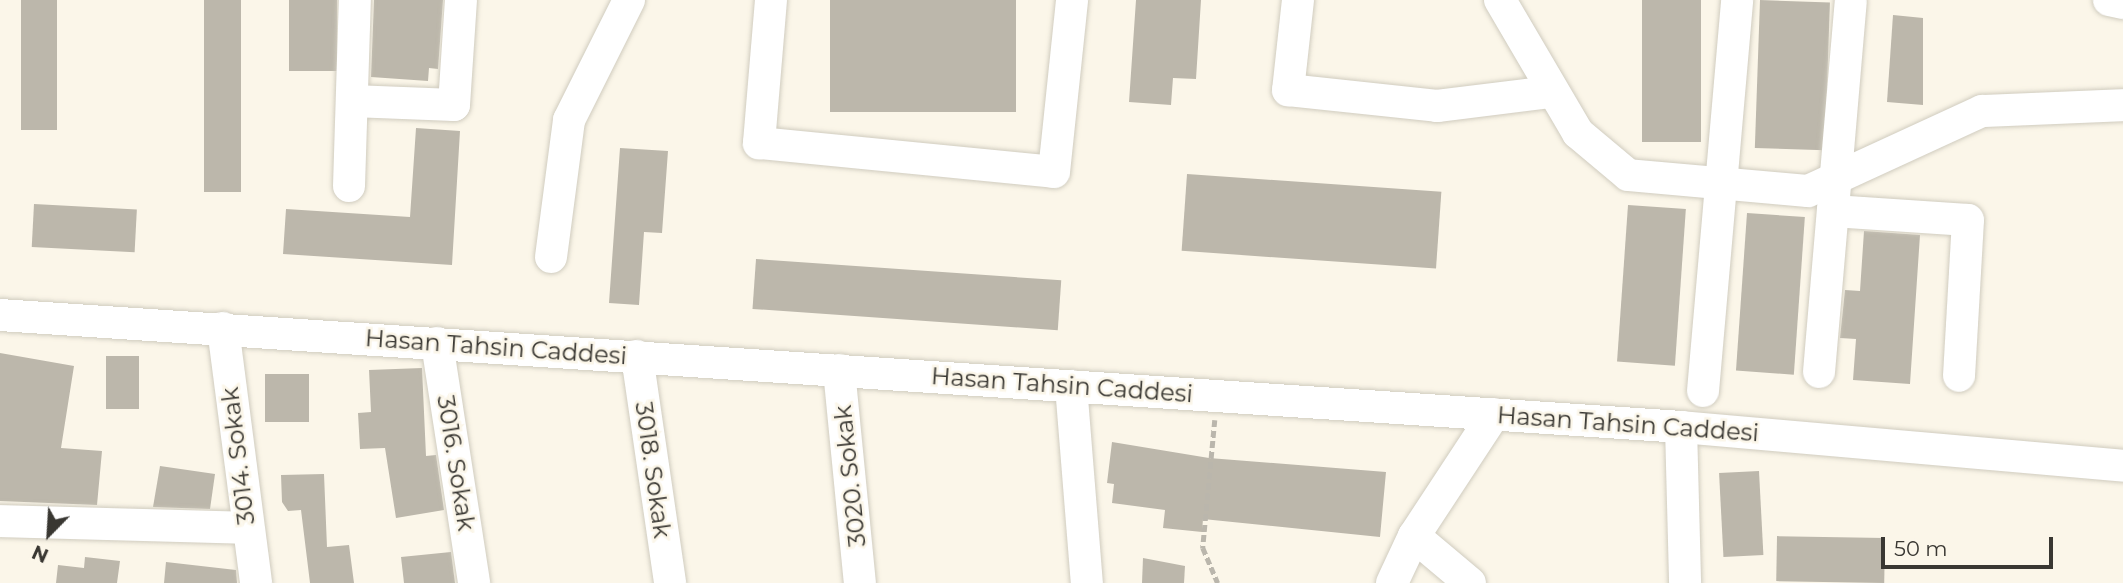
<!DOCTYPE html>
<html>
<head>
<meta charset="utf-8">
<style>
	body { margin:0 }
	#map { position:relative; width:2123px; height:583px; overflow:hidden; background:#fbf6e9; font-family:Montserrat,sans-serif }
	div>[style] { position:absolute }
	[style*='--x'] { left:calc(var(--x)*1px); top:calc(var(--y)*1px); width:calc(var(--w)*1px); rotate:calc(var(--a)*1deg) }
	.building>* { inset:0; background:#bcb7ab; transform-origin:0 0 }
	.path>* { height:4.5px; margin-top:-2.25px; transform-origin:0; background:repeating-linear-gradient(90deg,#bab6ac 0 7px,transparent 0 10.5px) }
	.roads { filter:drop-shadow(0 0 2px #d0ccbf) drop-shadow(0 0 2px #d0ccbf) }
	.minor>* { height:32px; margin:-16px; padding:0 16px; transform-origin:16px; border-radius:16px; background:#fff }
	span { translate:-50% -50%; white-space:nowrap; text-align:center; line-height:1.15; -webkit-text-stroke:5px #fbf6e9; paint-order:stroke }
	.street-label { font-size:24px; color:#393732 }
	.north { position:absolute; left:14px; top:499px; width:70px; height:70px; -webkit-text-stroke:5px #fbf6e9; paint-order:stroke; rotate:204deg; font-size:19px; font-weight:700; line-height:28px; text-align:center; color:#393732 }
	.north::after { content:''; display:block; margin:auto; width:24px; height:32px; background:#393732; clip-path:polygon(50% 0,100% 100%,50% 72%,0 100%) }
	.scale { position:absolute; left:1881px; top:537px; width:172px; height:32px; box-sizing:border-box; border:4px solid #393732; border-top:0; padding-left:9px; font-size:21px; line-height:24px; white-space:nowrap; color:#393732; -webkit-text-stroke:5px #fbf6e9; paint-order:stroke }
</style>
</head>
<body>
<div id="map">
	<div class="building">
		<i style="left:21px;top:0;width:36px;height:130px"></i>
		<i style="left:204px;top:0;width:37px;height:192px"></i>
		<i style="left:289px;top:0;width:48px;height:71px"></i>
		<i style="clip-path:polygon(374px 0,443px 0,438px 69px,429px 68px,428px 81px,371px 77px)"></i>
		<i style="left:830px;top:0;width:186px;height:112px"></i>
		<i style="clip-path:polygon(1136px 0,1201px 0,1196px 79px,1173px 78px,1171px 105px,1129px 102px)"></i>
		<i style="left:1642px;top:0;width:59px;height:142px"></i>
		<i style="left:1760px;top:0;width:70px;height:148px;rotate:2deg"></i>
		<i style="clip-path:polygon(1893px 15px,1923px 18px,1923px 105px,1887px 102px)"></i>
		<i style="clip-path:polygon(416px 128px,460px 131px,452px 265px,283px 254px,286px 209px,410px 217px)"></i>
		<i style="clip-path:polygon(620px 148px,668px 151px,662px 233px,644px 232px,639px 305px,609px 303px)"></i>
		<i style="left:1187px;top:174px;width:255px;height:77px;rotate:4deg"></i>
		<i style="left:34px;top:204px;width:103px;height:43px;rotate:3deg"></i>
		<i style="left:1628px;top:205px;width:58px;height:157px;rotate:4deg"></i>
		<i style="left:1747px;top:213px;width:58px;height:158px;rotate:4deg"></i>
		<i style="clip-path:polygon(1864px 231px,1920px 235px,1910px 384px,1853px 380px,1856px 339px,1840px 338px,1845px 290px,1860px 291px)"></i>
		<i style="left:756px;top:259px;width:306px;height:50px;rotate:4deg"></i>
		<i style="clip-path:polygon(0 353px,74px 366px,61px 448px,102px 451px,97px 505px,0 501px)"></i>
		<i style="left:106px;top:356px;width:33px;height:53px"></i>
		<i style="clip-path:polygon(422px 368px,426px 456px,436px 455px,444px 510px,396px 518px,385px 448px,360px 449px,358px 413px,371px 412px,369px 370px)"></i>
		<i style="left:265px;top:374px;width:44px;height:48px"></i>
		<i style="clip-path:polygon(1112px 442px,1209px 458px,1386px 472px,1380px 537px,1203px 519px,1202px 532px,1163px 528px,1165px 510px,1112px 503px,1114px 484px,1107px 483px)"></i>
		<i style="clip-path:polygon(160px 466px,215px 474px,210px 509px,153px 507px)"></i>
		<i style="left:1759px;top:471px;width:84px;height:40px;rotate:87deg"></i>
		<i style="clip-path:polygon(324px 474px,327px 547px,349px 545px,354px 583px,310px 583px,301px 510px,288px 511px,282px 502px,281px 475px)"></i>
		<i style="left:1885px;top:538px;width:45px;height:108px;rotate:91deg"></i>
		<i style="clip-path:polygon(451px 552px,455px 583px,404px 583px,401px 557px)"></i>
		<i style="clip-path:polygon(85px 557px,120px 561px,117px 583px,56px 583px,58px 565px,84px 568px)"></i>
		<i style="clip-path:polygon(1143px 558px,1185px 566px,1184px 583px,1142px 583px)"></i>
		<i style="clip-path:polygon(166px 562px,236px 570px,237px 583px,164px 583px)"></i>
	</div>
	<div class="path">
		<i style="--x:1215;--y:420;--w:129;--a:95.4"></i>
		<i style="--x:1203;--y:548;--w:38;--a:67"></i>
	</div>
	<div class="roads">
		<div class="minor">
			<i style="--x:771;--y:0;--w:144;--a:94.8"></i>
			<i style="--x:759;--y:143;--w:296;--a:5.6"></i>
			<i style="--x:1054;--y:172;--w:173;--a:-84"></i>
			<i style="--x:1298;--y:0;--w:91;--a:96.3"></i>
			<i style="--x:1288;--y:90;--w:150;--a:6.1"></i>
			<i style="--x:1437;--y:106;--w:113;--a:-7.1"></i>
			<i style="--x:1500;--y:0;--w:154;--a:59.6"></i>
			<i style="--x:1578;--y:133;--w:65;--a:40"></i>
			<i style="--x:1628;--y:175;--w:181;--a:5.1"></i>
			<i style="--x:1808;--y:191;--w:192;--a:-24.7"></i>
			<i style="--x:1982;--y:111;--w:141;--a:-2.4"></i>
			<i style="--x:2109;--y:0;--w:14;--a:12"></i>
			<i style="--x:352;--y:101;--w:102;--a:2.2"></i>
			<i style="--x:454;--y:105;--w:105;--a:-86.2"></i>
			<i style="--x:349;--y:186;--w:186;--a:-88.2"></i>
			<i style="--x:1833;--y:211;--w:135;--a:3.8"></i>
			<i style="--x:1968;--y:220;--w:156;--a:93.3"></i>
			<i style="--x:551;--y:257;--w:138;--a:-82.5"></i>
			<i style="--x:569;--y:120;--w:134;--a:-63.4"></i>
			<i style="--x:0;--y:315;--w:1685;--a:3.81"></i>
			<i style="--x:1681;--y:427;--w:444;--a:5"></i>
			<i style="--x:223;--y:328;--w:257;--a:82.6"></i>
			<i style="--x:437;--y:343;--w:243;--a:81.2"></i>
			<i style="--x:637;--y:356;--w:229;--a:81.7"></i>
			<i style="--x:839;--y:370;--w:214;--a:84.4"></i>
			<i style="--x:1819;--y:372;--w:371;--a:-85.1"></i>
			<i style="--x:1071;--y:386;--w:198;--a:85.4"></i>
			<i style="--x:1703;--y:391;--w:392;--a:-85"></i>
			<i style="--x:1681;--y:427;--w:156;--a:88.5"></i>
			<i style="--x:0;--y:521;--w:246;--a:1.6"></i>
			<i style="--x:1414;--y:536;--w:73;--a:40"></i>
			<i style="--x:1392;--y:583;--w:52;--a:-64.9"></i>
			<i style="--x:1414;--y:536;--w:146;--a:-56.7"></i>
		</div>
	</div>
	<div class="street-label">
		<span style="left:496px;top:347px;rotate:4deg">Hasan Tahsin Caddesi</span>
		<span style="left:1062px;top:385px;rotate:4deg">Hasan Tahsin Caddesi</span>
		<span style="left:1628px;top:424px;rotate:4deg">Hasan Tahsin Caddesi</span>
		<span style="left:238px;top:456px;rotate:-97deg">3014. Sokak</span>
		<span style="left:456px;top:463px;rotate:81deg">3016. Sokak</span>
		<span style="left:653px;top:470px;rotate:82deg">3018. Sokak</span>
		<span style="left:850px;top:476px;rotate:-96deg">3020. Sokak</span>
	</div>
	<div class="north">N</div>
	<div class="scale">50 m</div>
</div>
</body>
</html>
